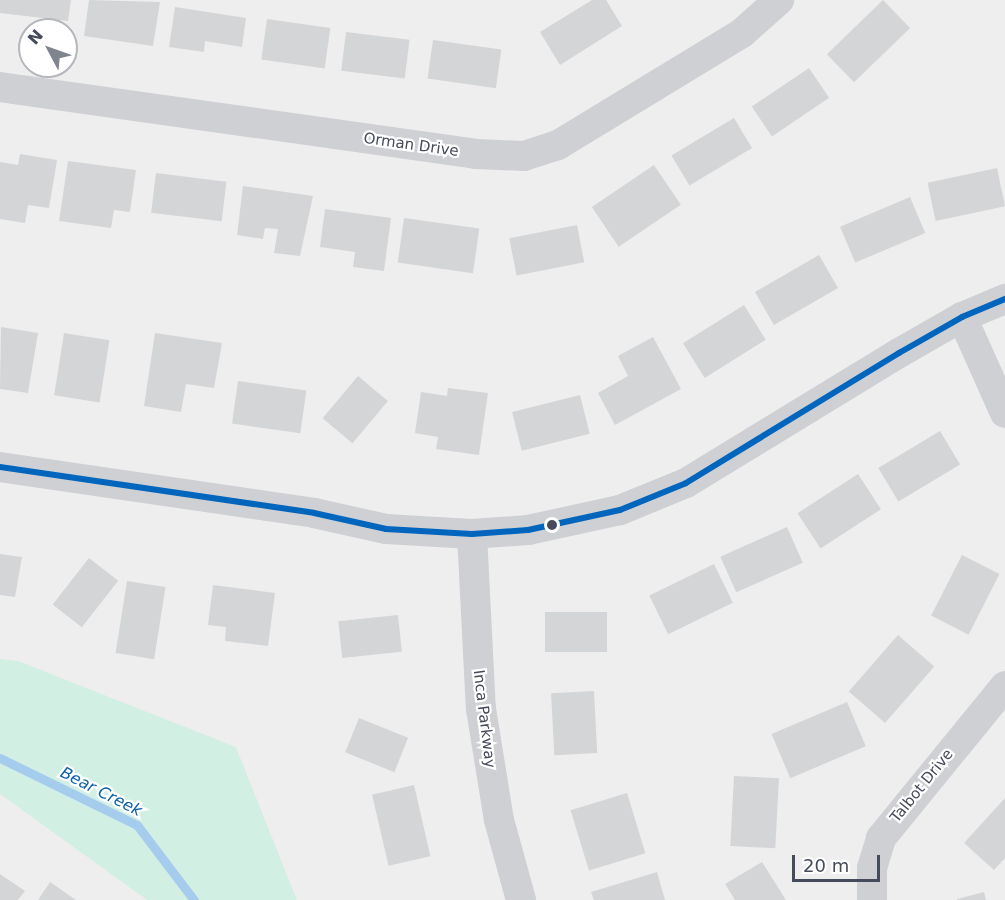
<!DOCTYPE html>
<html>
<head>
<meta charset="utf-8">
<style>
	body { margin:0 }
	#map { position:relative; width:1005px; height:900px; overflow:hidden; background:#efeeee; font-family:"DejaVu Sans",sans-serif }
	div>[style] { position:absolute }
	[style*='--x'] { left:calc(var(--x)*1px); top:calc(var(--y)*1px); width:calc(var(--w)*1px); rotate:calc(var(--a)*1deg) }
	.green>* { inset:0; background:#d2efe4 }
	.stream>* { height:9px; margin:-4.5px; padding:0 4.5px; transform-origin:4.5px; border-radius:4.5px; background:#a6cced }
	.building>* { inset:0; background:#d4d5d7; transform-origin:0 0 }
	.minor>* { height:30px; margin:-15px; padding:0 15px; transform-origin:15px; border-radius:15px; background:#cfd0d4 }
	.bus-1>* { height:6px; margin:-3px; padding:0 3px; transform-origin:3px; border-radius:3px; background:#0065bd }
	.dots>* { width:16px; height:16px; translate:-50% -50%; box-sizing:border-box; border:3px solid #fff; border-radius:50% }
	span { translate:-50% -50%; white-space:nowrap; text-align:center; line-height:1.15; -webkit-text-stroke:4.5px #fff; paint-order:stroke }
	.street-label { font-size:15px; color:#454b5b }
	.water-label { font-size:16px; color:#0a5faa; font-style:italic }
	.north { position:absolute; left:18px; top:18px; width:60px; height:60px; box-sizing:border-box; background:#fff; border:2px solid #b5b7bd; border-radius:50%; rotate:311deg; font-size:16px; font-weight:700; line-height:24px; text-align:center; color:#454b5b }
	.north::after { content:''; display:block; margin:auto; width:21px; height:27px; background:#80848e; clip-path:polygon(50% 0,100% 100%,50% 72%,0 100%) }
	.scale { position:absolute; left:792px; top:855px; width:88px; height:27px; box-sizing:border-box; border:3px solid #454b5b; border-top:0; padding-left:8px; font-size:18px; line-height:21px; white-space:nowrap; color:#454b5b; -webkit-text-stroke:4px #fff; paint-order:stroke }
</style>
</head>
<body>
<div id="map">
	<div class="green">
		<i style="clip-path:polygon(0 659px,18px 661px,236px 747px,297px 900px,147px 900px,0 794px)"></i>
	</div>
	<div class="stream">
		<i style="--x:0;--y:758;--w:153;--a:26.1"></i>
		<i style="--x:137;--y:825;--w:94;--a:52.8"></i>
	</div>
	<div class="building">
		<i style="clip-path:polygon(0 0,71px 0,68px 21px,0 13px)"></i>
		<i style="clip-path:polygon(89px 0,160px 2px,153px 46px,84px 36px)"></i>
		<i style="clip-path:polygon(592px 0,606px 0,622px 26px,560px 65px,540px 32px)"></i>
		<i style="left:883px;top:0;width:39px;height:78px;rotate:46deg"></i>
		<i style="clip-path:polygon(175px 7px,246px 18px,242px 47px,205px 41px,204px 52px,169px 47px)"></i>
		<i style="left:267px;top:19px;width:64px;height:41px;rotate:8deg"></i>
		<i style="left:346px;top:32px;width:64px;height:39px;rotate:7deg"></i>
		<i style="left:433px;top:40px;width:69px;height:39px;rotate:8deg"></i>
		<i style="left:809px;top:68px;width:36px;height:69px;rotate:56deg"></i>
		<i style="left:734px;top:118px;width:35px;height:73px;rotate:59deg"></i>
		<i style="clip-path:polygon(20px 154px,57px 160px,49px 208px,28px 205px,25px 223px,0 219px,0 162px,18px 165px)"></i>
		<i style="clip-path:polygon(68px 161px,136px 170px,130px 212px,114px 210px,111px 228px,59px 221px)"></i>
		<i style="left:654px;top:165px;width:48px;height:75px;rotate:56deg"></i>
		<i style="left:997px;top:168px;width:39px;height:71px;rotate:78deg"></i>
		<i style="left:156px;top:173px;width:71px;height:40px;rotate:7deg"></i>
		<i style="clip-path:polygon(243px 186px,313px 196px,300px 256px,274px 253px,278px 229px,265px 228px,263px 239px,237px 235px)"></i>
		<i style="left:910px;top:197px;width:39px;height:76px;rotate:67deg"></i>
		<i style="clip-path:polygon(325px 209px,391px 218px,384px 271px,353px 267px,355px 252px,320px 247px)"></i>
		<i style="left:404px;top:218px;width:76px;height:45px;rotate:8deg"></i>
		<i style="left:577px;top:225px;width:38px;height:69px;rotate:79deg"></i>
		<i style="left:819px;top:255px;width:38px;height:74px;rotate:60deg"></i>
		<i style="left:744px;top:305px;width:41px;height:72px;rotate:58deg"></i>
		<i style="clip-path:polygon(1px 327px,38px 333px,28px 393px,0 389px)"></i>
		<i style="left:64px;top:333px;width:46px;height:63px;rotate:9deg"></i>
		<i style="clip-path:polygon(155px 333px,222px 343px,214px 388px,186px 384px,181px 412px,144px 406px)"></i>
		<i style="clip-path:polygon(653px 337px,681px 389px,615px 425px,598px 393px,628px 376px,618px 356px)"></i>
		<i style="left:358px;top:376px;width:39px;height:55px;rotate:40deg"></i>
		<i style="left:238px;top:381px;width:69px;height:43px;rotate:8deg"></i>
		<i style="clip-path:polygon(448px 388px,488px 393px,479px 455px,436px 449px,438px 437px,415px 433px,421px 392px,447px 396px)"></i>
		<i style="left:580px;top:395px;width:40px;height:70px;rotate:76deg"></i>
		<i style="left:940px;top:431px;width:39px;height:72px;rotate:59deg"></i>
		<i style="left:858px;top:474px;width:42px;height:72px;rotate:57deg"></i>
		<i style="left:787px;top:527px;width:39px;height:73px;rotate:66deg"></i>
		<i style="clip-path:polygon(0 554px,22px 557px,15px 597px,0 595px)"></i>
		<i style="left:962px;top:555px;width:42px;height:68px;rotate:27deg"></i>
		<i style="left:89px;top:558px;width:37px;height:59px;rotate:38deg"></i>
		<i style="left:714px;top:564px;width:43px;height:72px;rotate:64deg"></i>
		<i style="left:127px;top:581px;width:39px;height:73px;rotate:9deg"></i>
		<i style="clip-path:polygon(213px 585px,275px 593px,268px 646px,225px 641px,226px 627px,208px 625px)"></i>
		<i style="left:545px;top:612px;width:62px;height:40px"></i>
		<i style="left:398px;top:615px;width:37px;height:60px;rotate:84deg"></i>
		<i style="left:898px;top:635px;width:48px;height:75px;rotate:41deg"></i>
		<i style="left:594px;top:691px;width:62px;height:43px;rotate:87deg"></i>
		<i style="left:847px;top:702px;width:48px;height:82px;rotate:67deg"></i>
		<i style="left:359px;top:718px;width:53px;height:37px;rotate:22deg"></i>
		<i style="left:734px;top:776px;width:45px;height:70px;rotate:3deg"></i>
		<i style="left:414px;top:785px;width:73px;height:43px;rotate:77deg"></i>
		<i style="left:627px;top:793px;width:63px;height:59px;rotate:73deg"></i>
		<i style="clip-path:polygon(1005px 798px,1005px 858px,994px 870px,964px 843px)"></i>
		<i style="clip-path:polygon(762px 862px,786px 900px,735px 900px,725px 884px)"></i>
		<i style="clip-path:polygon(657px 872px,665px 900px,594px 900px,591px 892px)"></i>
		<i style="clip-path:polygon(0 874px,25px 891px,18px 900px,0 900px)"></i>
		<i style="clip-path:polygon(50px 882px,76px 900px,38px 900px)"></i>
		<i style="clip-path:polygon(984px 892px,986px 900px,957px 900px,957px 899px)"></i>
	</div>
	<div class="minor">
		<i style="--x:0;--y:87;--w:481;--a:8"></i>
		<i style="--x:476;--y:154;--w:48;--a:2.4"></i>
		<i style="--x:524;--y:156;--w:36;--a:-18"></i>
		<i style="--x:558;--y:145;--w:215;--a:-31.3"></i>
		<i style="--x:742;--y:33;--w:50;--a:-41.7"></i>
		<i style="--x:962;--y:317;--w:105;--a:65.9"></i>
		<i style="--x:0;--y:467;--w:317;--a:8.3"></i>
		<i style="--x:314;--y:513;--w:74;--a:12.5"></i>
		<i style="--x:386;--y:529;--w:86;--a:3.3"></i>
		<i style="--x:472;--y:534;--w:56;--a:-4.1"></i>
		<i style="--x:528;--y:530;--w:94;--a:-12.3"></i>
		<i style="--x:620;--y:510;--w:71;--a:-22.2"></i>
		<i style="--x:686;--y:483;--w:250;--a:-31.4"></i>
		<i style="--x:899;--y:353;--w:73;--a:-29.7"></i>
		<i style="--x:962;--y:317;--w:47;--a:-22.7"></i>
		<i style="--x:472;--y:534;--w:175;--a:87.1"></i>
		<i style="--x:481;--y:709;--w:112;--a:80.8"></i>
		<i style="--x:499;--y:820;--w:83;--a:74.6"></i>
		<i style="--x:872;--y:900;--w:32;--a:-90"></i>
		<i style="--x:872;--y:868;--w:31;--a:-73"></i>
		<i style="--x:881;--y:838;--w:196;--a:-50.8"></i>
	</div>
	<div class="bus-1">
		<i style="--x:0;--y:467;--w:317;--a:8.3"></i>
		<i style="--x:314;--y:513;--w:74;--a:12.5"></i>
		<i style="--x:386;--y:529;--w:86;--a:3.3"></i>
		<i style="--x:472;--y:534;--w:56;--a:-4.1"></i>
		<i style="--x:528;--y:530;--w:94;--a:-12.3"></i>
		<i style="--x:620;--y:510;--w:71;--a:-22.2"></i>
		<i style="--x:686;--y:483;--w:250;--a:-31.4"></i>
		<i style="--x:899;--y:353;--w:73;--a:-29.7"></i>
		<i style="--x:962;--y:317;--w:47;--a:-22.7"></i>
	</div>
	<div class="dots">
		<i style="left:552px;top:525px;background:#454b5b"></i>
	</div>
	<div class="street-label">
		<span style="left:411px;top:145px;rotate:8deg">Orman Drive</span>
		<span style="left:484px;top:719px;rotate:83deg">Inca Parkway</span>
		<span style="left:922px;top:786px;rotate:-51deg">Talbot Drive</span>
	</div>
	<div class="water-label">
		<span style="left:101px;top:792px;rotate:27deg">Bear Creek</span>
	</div>
	<div class="north">N</div>
	<div class="scale">20 m</div>
</div>
</body>
</html>
